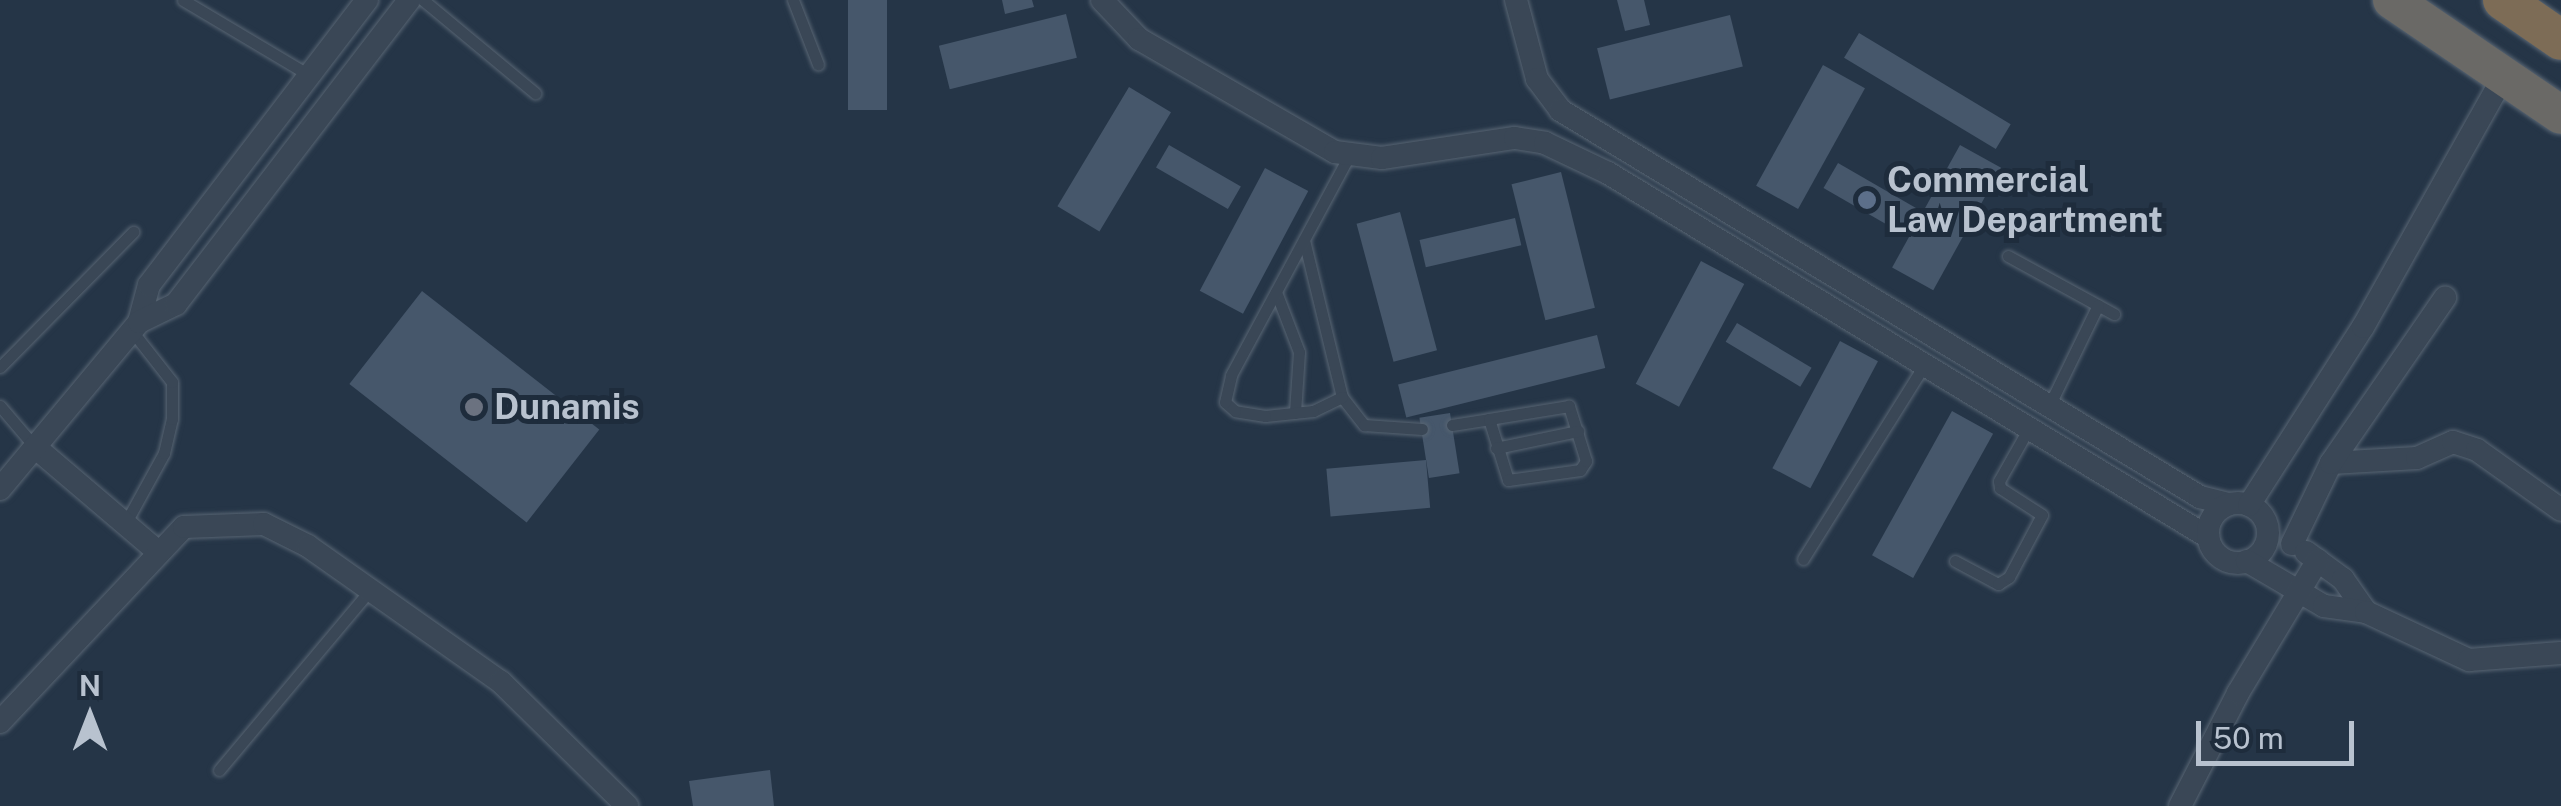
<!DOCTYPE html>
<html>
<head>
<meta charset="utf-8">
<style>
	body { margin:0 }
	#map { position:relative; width:2561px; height:806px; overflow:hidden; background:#253547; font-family:"Public Sans",sans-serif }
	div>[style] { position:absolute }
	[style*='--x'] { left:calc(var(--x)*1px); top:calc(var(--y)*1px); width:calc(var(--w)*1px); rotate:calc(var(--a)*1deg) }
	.building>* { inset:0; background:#46576b; transform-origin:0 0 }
	.roads { filter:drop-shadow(0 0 2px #586573) drop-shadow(0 0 2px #586573) }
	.service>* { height:11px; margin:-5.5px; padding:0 5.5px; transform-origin:5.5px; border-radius:5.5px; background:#3a4756 }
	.minor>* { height:22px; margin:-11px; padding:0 11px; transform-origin:11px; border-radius:11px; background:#3a4756 }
	.minor>.ring { margin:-11px; padding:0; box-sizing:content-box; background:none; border:22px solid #3a4756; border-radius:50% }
	.trunk>* { height:38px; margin:-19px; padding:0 19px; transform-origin:19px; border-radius:19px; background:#6a6966 }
	.motorway>* { height:40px; margin:-20px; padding:0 20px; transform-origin:20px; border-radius:20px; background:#7d6c56 }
	.dots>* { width:28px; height:28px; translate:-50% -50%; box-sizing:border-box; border:5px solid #1e2c3c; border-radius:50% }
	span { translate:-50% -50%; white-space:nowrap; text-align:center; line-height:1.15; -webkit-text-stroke:10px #1e2c3c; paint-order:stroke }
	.poi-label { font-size:35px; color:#b8c2cf; font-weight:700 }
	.left { translate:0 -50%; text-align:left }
	.north { position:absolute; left:40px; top:666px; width:100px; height:100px; -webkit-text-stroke:8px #1e2c3c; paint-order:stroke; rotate:0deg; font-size:28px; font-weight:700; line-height:40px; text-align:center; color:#b8c2cf }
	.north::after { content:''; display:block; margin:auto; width:35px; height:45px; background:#b8c2cf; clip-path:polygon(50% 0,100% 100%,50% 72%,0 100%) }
	.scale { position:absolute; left:2196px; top:721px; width:158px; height:45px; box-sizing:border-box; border:5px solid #b8c2cf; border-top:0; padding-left:12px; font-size:30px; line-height:35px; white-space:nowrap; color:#b8c2cf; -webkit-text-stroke:8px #1e2c3c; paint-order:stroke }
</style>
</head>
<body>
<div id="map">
	<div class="building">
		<i style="left:848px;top:0;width:39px;height:110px"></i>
		<i style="clip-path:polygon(1002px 0,1032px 0,1034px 7px,1005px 14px)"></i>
		<i style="clip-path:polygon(1617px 0,1644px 0,1650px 25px,1625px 31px)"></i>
		<i style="left:1066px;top:14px;width:45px;height:131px;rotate:76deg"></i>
		<i style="left:1730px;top:15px;width:53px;height:137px;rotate:76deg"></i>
		<i style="left:1859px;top:33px;width:177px;height:29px;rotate:31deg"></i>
		<i style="left:1823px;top:65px;width:48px;height:138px;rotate:29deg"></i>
		<i style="left:1129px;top:87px;width:49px;height:139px;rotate:31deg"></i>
		<i style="left:1169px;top:145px;width:83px;height:26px;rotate:30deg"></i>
		<i style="left:1960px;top:145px;width:47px;height:140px;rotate:29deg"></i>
		<i style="left:1838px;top:163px;width:90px;height:29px;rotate:30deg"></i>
		<i style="left:1265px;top:168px;width:49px;height:139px;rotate:28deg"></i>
		<i style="left:1561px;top:172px;width:140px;height:51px;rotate:76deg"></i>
		<i style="left:1400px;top:212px;width:143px;height:45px;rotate:75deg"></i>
		<i style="left:1515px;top:218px;width:28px;height:98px;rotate:77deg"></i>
		<i style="left:1701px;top:261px;width:49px;height:139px;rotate:28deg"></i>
		<i style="left:422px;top:291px;width:225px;height:118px;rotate:38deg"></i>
		<i style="left:1737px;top:323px;width:87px;height:22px;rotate:31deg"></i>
		<i style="left:1597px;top:335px;width:34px;height:205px;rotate:76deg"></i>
		<i style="left:1840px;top:341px;width:43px;height:144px;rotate:28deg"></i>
		<i style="left:1952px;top:411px;width:47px;height:165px;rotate:29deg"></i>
		<i style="left:1450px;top:413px;width:61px;height:31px;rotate:81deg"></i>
		<i style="left:1426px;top:460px;width:48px;height:100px;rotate:85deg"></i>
		<i style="clip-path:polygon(770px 770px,774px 806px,693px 806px,689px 781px)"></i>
	</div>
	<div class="roads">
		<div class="service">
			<i style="--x:183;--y:0;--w:147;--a:30.8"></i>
			<i style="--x:423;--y:0;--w:146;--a:39.7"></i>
			<i style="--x:793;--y:0;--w:69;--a:68.7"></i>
			<i style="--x:1304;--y:240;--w:162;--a:76.4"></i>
			<i style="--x:1342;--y:397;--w:36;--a:52"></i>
			<i style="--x:1364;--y:425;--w:58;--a:3.9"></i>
			<i style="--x:2008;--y:256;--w:121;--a:28.7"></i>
			<i style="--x:1276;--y:292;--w:64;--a:69"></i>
			<i style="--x:1299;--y:352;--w:61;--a:93.8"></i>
			<i style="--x:0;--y:367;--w:190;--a:-45.4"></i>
			<i style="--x:1342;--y:397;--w:32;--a:154"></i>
			<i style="--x:1313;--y:411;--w:48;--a:174.1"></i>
			<i style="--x:1265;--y:416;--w:30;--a:-171"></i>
			<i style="--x:1235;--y:411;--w:13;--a:-138"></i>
			<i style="--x:1225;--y:402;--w:28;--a:-77"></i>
			<i style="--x:1231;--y:375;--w:251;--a:-61.7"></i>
			<i style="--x:0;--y:406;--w:54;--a:49.5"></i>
			<i style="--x:2049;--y:406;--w:112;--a:-64.1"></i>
			<i style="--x:1452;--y:425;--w:37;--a:-9"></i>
			<i style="--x:1489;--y:419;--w:64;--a:72.7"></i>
			<i style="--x:1508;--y:480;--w:73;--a:-7.9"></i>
			<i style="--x:1580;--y:470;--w:11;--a:-56"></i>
			<i style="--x:1586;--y:461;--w:58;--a:-107.2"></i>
			<i style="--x:1569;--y:406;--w:81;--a:170.8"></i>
			<i style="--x:1496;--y:448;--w:84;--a:-11.7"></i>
			<i style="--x:125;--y:524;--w:81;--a:-61.2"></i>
			<i style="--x:164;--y:453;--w:35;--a:-77"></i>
			<i style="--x:172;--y:419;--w:37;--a:-90"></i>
			<i style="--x:172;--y:382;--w:65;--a:-128.1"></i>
			<i style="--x:1803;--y:559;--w:230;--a:-58"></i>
			<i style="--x:1955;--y:561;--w:49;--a:28.1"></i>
			<i style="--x:1998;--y:584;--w:13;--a:-32"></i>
			<i style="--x:2009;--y:577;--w:70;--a:-62"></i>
			<i style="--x:2042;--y:515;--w:50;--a:-147.3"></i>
			<i style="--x:2000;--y:488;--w:7;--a:-98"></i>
			<i style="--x:1999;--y:481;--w:63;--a:-60.6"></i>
			<i style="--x:219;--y:770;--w:235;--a:-50"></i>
		</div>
		<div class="minor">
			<i style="--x:1102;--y:0;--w:54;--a:46.5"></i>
			<i style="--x:1139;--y:39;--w:226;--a:30"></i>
			<i style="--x:1335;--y:152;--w:47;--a:7.3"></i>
			<i style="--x:1382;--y:158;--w:134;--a:-8.6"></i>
			<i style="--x:1515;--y:138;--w:30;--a:9"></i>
			<i style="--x:1545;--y:143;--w:70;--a:25.5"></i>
			<i style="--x:1608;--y:173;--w:702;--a:31.24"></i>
			<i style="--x:1516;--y:0;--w:82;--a:75.1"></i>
			<i style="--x:1537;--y:79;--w:39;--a:53"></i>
			<i style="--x:1560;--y:110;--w:748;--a:31.16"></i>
			<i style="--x:2200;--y:497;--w:29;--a:14"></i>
			<i style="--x:139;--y:322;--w:38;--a:-75"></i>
			<i style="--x:149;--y:285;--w:359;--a:-52.6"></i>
			<i style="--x:35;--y:447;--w:159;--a:40.4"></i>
			<i style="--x:2331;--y:463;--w:86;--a:-3.3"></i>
			<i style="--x:2417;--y:458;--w:39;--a:-24"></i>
			<i style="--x:2453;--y:442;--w:25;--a:18"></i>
			<i style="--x:2477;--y:450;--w:103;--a:35.5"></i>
			<i style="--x:0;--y:489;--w:217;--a:-50.2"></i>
			<i style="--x:139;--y:322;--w:41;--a:-25.9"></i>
			<i style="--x:176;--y:304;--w:383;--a:-52.5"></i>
			<i class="ring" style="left:2208px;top:503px;width:38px;height:38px"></i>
			<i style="--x:2249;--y:505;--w:211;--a:-57.4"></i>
			<i style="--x:2363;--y:327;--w:288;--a:-60.7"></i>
			<i style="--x:2292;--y:544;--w:90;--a:-64.3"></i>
			<i style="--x:2331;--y:463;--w:201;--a:-55.4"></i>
			<i style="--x:2306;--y:552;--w:46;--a:36.1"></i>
			<i style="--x:2343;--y:579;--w:40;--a:55.1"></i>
			<i style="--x:2247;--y:561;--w:89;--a:30.3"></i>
			<i style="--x:2324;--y:606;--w:42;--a:8.1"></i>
			<i style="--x:2366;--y:612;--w:114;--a:25"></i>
			<i style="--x:2469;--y:660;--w:92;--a:-4.4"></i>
			<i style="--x:0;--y:722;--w:268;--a:-46.7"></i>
			<i style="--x:184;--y:527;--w:80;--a:-2.1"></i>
			<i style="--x:264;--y:524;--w:49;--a:26.6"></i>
			<i style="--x:308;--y:546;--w:236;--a:35.2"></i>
			<i style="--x:501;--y:682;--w:177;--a:44.5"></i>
			<i style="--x:2180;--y:806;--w:127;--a:-62.8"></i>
			<i style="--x:2238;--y:693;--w:155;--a:-59"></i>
		</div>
		<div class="trunk">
			<i style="--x:2392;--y:0;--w:204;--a:34.2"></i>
		</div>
		<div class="motorway">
			<i style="--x:2503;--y:0;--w:70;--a:34.6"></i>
		</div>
	</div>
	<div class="dots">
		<i style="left:1867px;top:200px;background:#5c6f8a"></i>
		<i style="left:474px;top:407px;background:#6b7280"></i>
	</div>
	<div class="poi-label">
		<span class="left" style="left:1887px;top:200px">Commercial<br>Law Department</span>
		<span class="left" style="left:494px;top:407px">Dunamis</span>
	</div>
	<div class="north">N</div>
	<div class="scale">50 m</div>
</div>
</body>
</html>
